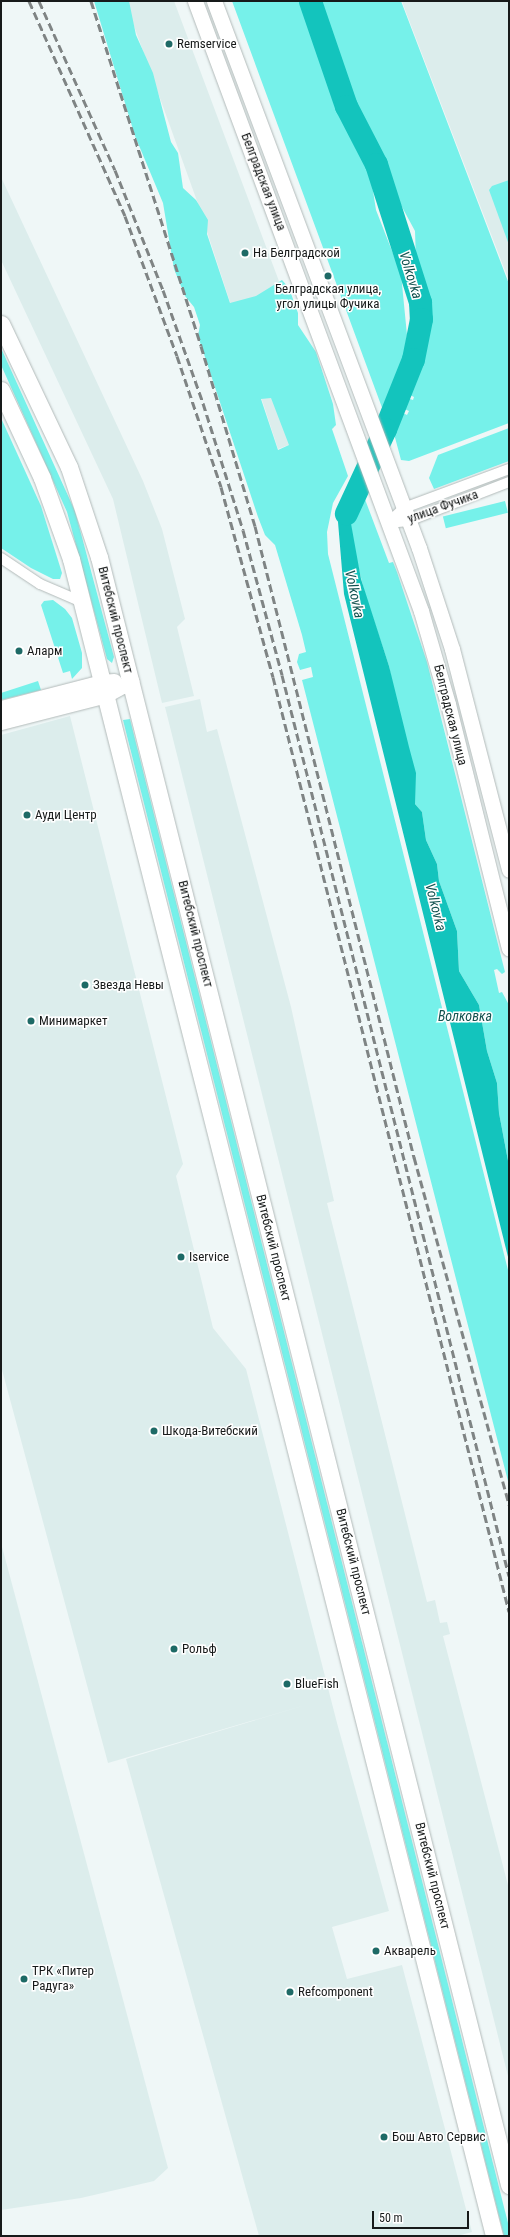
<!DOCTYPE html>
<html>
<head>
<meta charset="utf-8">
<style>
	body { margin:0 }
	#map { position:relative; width:510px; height:2237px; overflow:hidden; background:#eff7f7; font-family:"Roboto Condensed",sans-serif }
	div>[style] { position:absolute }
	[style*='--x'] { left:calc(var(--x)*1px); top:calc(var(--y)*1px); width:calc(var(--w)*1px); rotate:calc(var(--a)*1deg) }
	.built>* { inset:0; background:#dcedec }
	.green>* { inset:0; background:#76f1ea; transform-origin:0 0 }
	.water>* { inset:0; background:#13c4bd }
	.river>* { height:23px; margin:-11.5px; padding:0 11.5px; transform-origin:11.5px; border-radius:11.5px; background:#13c4bd }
	.roads { filter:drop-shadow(0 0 1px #b2bab9) drop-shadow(0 0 1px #b2bab9) }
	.street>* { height:10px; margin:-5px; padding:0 5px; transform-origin:5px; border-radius:5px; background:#fff }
	.secondary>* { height:15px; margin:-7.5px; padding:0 7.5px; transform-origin:7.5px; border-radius:7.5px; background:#fff }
	.primary>* { height:17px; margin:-8.5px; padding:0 8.5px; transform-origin:8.5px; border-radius:8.5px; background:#fff }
	.rail>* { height:3px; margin-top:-1.5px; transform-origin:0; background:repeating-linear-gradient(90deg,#7f8484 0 8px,transparent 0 12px) }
	.dots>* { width:11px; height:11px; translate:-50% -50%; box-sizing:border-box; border:2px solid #fff; border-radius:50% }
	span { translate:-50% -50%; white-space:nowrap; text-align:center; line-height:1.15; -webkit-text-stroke:3px #fff; paint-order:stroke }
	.poi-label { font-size:13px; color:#171a1a }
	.left { translate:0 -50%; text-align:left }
	.street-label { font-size:13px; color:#171a1a }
	.water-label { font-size:14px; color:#135350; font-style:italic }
	.frame { position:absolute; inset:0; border:2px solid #171a1a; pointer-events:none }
	.scale { position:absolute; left:372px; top:2211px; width:97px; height:18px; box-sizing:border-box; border:2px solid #171a1a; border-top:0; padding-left:5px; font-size:12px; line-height:14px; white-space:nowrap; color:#171a1a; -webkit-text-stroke:3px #fff; paint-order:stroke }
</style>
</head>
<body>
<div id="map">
	<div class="built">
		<i style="clip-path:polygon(125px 1px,174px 1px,334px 428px,278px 449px,197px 201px)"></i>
		<i style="clip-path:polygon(402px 1px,509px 1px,509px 281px,404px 7px)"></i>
		<i style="clip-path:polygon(1px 177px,143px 481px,162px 529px,185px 619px,177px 627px,194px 696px,162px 703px,113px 499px,1px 260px)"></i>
		<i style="clip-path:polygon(200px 699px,207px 732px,217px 729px,291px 1007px,334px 1201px,327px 1203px,427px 1602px,435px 1600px,440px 1623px,447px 1622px,450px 1634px,443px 1636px,509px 1889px,509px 2080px,165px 707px)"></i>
		<i style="clip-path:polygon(70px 716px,183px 1164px,176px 1176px,213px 1328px,246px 1369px,337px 1723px,389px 1911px,332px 1927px,347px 1979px,402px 1965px,472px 2232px,457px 2236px,259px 2236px,126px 1759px,309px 1704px,108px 1763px,1px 1366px,1px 735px)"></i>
		<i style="clip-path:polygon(1px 1543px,168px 2168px,154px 2181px,81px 2198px,1px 2210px)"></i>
	</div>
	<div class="green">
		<i style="clip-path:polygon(evenodd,94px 1px,129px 1px,136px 35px,153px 73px,171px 142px,178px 153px,183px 188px,196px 200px,208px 220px,207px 234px,230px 303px,256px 296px,282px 280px,289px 288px,298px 313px,298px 325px,316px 352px,333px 404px,336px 425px,332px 429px,348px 476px,333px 503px,327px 532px,328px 554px,509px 1274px,509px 1485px,302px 680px,313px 677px,311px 667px,300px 670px,297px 662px,299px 654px,306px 652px,302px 635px,275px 545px,265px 535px,258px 517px,198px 336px,200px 325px,194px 307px,185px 296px,174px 269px,163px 203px,135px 136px,94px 1px,271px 398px,289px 445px,278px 450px,261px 399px,271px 398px)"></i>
		<i style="clip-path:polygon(232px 1px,299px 1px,333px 86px,345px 127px,371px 178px,376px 210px,401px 274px,407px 335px,402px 366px,384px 413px)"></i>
		<i style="clip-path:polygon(319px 1px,401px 1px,509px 284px,509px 423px,409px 461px,401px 460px,393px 430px,401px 412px,407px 415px,409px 411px,402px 408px,404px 401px,407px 398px,413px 400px,414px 397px,408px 394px,421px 362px,428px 333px,427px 301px,416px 262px,415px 231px,395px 194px,368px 125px,354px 104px)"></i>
		<i style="clip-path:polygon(509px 180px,509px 245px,489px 190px,492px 186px)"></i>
		<i style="clip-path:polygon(1px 348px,75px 511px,114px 657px,112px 663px,107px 659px,67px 512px,1px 365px)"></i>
		<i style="clip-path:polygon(1px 418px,41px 506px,62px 573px,60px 579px,53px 579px,31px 568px,1px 548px)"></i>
		<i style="clip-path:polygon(509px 428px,509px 461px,434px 489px,429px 478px,438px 455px)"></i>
		<i style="clip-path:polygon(363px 494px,389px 563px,393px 562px,397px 572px,427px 662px,505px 972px,502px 974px,497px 969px,494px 970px,499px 993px,502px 992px,509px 1005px,509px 1166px,499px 1113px,497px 1083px,487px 1051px,479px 1005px,459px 971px,457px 931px,439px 881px,437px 864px,426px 840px,422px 812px,415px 804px,389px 666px,365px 594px,353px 545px,350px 518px)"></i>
		<i style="left:505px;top:501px;width:12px;height:64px;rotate:76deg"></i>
		<i style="clip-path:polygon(53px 600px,65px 609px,72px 618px,82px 653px,82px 668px,72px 679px,70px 671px,63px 673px,41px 605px,44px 601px)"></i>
		<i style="clip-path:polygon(38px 681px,41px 690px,1px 700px,1px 693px)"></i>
		<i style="clip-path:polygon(130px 719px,509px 2227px,509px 2236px,504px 2236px,123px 720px)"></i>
	</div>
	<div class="water">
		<i style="clip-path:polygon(355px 479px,363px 494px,350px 518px,361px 579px,389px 666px,409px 747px,416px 773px,415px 804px,422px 812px,426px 840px,437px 864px,439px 881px,457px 931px,459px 971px,479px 1005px,487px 1051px,497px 1083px,499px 1113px,509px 1166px,509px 1261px,344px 594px,338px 522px)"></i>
	</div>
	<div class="river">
		<i style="--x:310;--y:1;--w:111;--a:71.1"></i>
		<i style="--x:346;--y:106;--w:65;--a:62.7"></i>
		<i style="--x:376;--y:164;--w:145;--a:72.3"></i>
		<i style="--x:420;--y:302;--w:17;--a:87"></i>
		<i style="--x:421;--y:319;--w:41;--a:101.3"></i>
		<i style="--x:413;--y:359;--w:75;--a:111.8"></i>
		<i style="--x:385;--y:429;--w:93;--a:114.9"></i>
	</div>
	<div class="roads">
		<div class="street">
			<i style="--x:388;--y:523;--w:22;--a:-43"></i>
			<i style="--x:404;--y:508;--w:112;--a:-20.4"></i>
			<i style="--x:388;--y:523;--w:20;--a:-6"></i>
			<i style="--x:408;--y:521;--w:108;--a:-21.1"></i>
			<i style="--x:1;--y:558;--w:47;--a:33.7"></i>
			<i style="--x:40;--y:584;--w:46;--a:23.2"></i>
		</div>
		<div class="secondary">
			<i style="--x:195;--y:1;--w:651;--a:69.67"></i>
			<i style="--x:421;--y:611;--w:97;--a:73.8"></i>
			<i style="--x:448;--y:704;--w:252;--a:76"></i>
			<i style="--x:214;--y:1;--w:584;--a:69.46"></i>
			<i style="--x:419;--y:548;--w:106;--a:71.9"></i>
			<i style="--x:452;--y:649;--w:228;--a:75.5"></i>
			<i style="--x:1;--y:708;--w:104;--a:-14.4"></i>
			<i style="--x:102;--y:682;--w:12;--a:-5"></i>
			<i style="--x:1;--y:722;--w:108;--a:-14.4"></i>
			<i style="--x:106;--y:695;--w:29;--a:-29"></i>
		</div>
		<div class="primary">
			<i style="--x:1;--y:324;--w:158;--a:64.6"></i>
			<i style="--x:69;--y:467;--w:95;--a:71.6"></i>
			<i style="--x:99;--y:557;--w:1679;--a:75.86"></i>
			<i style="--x:1;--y:390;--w:97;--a:65"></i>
			<i style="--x:42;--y:478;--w:86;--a:70.3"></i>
			<i style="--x:71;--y:559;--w:1730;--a:75.84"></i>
		</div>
	</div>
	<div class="rail">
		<i style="--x:29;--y:1;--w:235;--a:65.9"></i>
		<i style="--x:125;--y:216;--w:149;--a:69.6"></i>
		<i style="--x:177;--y:356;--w:138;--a:71.4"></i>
		<i style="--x:221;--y:487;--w:197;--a:74.7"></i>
		<i style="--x:273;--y:677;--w:964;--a:75.83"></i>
		<i style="--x:39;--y:1;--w:185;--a:65.8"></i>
		<i style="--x:115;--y:170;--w:129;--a:68.2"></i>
		<i style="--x:163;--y:290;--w:120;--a:70.5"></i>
		<i style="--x:203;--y:403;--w:133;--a:72.5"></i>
		<i style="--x:243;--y:530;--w:150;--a:74.9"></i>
		<i style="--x:282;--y:675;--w:929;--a:75.86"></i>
		<i style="--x:91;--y:1;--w:362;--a:72.3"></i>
		<i style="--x:201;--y:346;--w:188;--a:73.3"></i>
		<i style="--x:255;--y:526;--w:651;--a:75.86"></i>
		<i style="--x:414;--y:1157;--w:361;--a:74.7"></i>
	</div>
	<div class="dots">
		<i style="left:169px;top:44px;background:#1e6a66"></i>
		<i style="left:245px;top:253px;background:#1e6a66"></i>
		<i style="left:328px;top:276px;background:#1e6a66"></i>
		<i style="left:19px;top:651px;background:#1e6a66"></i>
		<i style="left:27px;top:815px;background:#1e6a66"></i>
		<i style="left:85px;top:985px;background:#1e6a66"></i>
		<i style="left:31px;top:1021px;background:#1e6a66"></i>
		<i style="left:181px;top:1257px;background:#1e6a66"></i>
		<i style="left:154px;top:1431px;background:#1e6a66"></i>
		<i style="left:174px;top:1649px;background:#1e6a66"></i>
		<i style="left:287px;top:1684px;background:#1e6a66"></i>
		<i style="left:376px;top:1951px;background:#1e6a66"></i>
		<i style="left:24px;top:1979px;background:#1e6a66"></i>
		<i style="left:290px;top:1992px;background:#1e6a66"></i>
		<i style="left:384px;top:2137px;background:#1e6a66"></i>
	</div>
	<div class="poi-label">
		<span class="left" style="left:177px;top:44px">Remservice</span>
		<span class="left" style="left:253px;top:253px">На Белградской</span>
		<span style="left:328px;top:297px">Белградская улица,<br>угол улицы Фучика</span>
		<span class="left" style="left:27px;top:651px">Аларм</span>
		<span class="left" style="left:35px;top:815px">Ауди Центр</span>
		<span class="left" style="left:93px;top:985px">Звезда Невы</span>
		<span class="left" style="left:39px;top:1021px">Минимаркет</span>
		<span class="left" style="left:189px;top:1257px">Iservice</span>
		<span class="left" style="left:162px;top:1431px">Шкода-Витебский</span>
		<span class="left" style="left:182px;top:1649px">Рольф</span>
		<span class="left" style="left:295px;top:1684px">BlueFish</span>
		<span class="left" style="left:384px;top:1951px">Акварель</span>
		<span class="left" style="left:32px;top:1979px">ТРК «Питер<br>Радуга»</span>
		<span class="left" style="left:298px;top:1992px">Refcomponent</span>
		<span class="left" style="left:392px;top:2137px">Бош Авто Сервис</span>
	</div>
	<div class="street-label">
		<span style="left:263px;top:182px;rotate:69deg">Белградская улица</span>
		<span style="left:443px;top:507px;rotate:-20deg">улица Фучика</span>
		<span style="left:115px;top:620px;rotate:76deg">Витебский проспект</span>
		<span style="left:450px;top:715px;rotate:76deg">Белградская улица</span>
		<span style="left:195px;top:934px;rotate:76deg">Витебский проспект</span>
		<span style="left:273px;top:1248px;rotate:76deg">Витебский проспект</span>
		<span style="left:353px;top:1562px;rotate:76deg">Витебский проспект</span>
		<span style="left:432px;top:1876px;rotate:76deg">Витебский проспект</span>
	</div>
	<div class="water-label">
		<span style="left:411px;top:275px;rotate:73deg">Volkovka</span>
		<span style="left:355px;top:594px;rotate:78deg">Volkovka</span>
		<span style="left:436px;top:907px;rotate:76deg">Volkovka</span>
		<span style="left:465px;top:1016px">Волковка</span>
	</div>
	<div class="frame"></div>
	<div class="scale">50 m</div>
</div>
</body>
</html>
